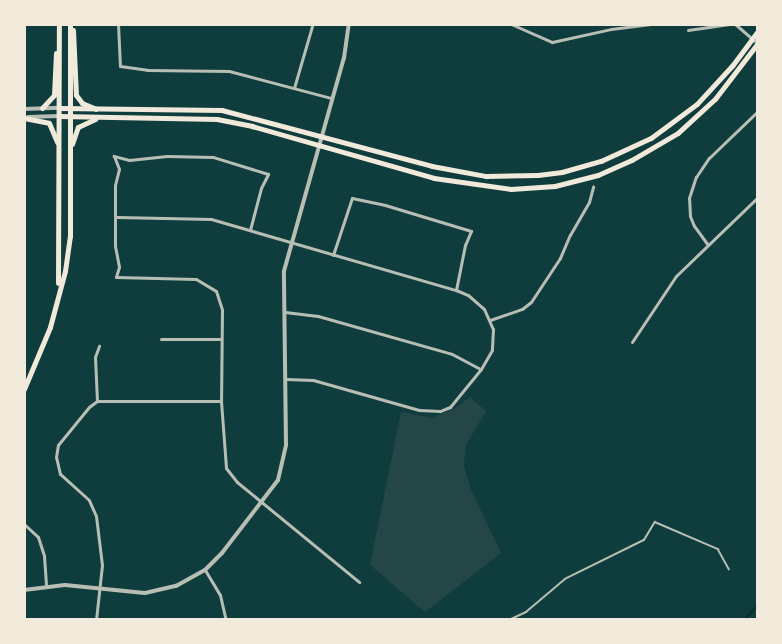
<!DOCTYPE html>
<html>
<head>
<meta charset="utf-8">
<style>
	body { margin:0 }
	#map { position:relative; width:782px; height:644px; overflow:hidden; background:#0f3d3e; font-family:Overpass,sans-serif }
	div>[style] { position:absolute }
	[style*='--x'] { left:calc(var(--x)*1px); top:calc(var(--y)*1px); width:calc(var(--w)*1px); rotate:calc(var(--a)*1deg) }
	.green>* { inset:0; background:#244646 }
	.stream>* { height:1.5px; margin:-0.75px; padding:0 0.75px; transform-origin:0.75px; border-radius:0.75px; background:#0a2a2b }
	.service>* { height:1.5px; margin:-0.75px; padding:0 0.75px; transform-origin:0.75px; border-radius:0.75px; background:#b8beb3 }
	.minor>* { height:3px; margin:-1.5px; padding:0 1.5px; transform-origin:1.5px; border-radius:1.5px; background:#b8beb3 }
	.tertiary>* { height:4px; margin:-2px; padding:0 2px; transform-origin:2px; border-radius:2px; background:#b8beb3 }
	.secondary>* { height:4.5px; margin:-2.25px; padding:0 2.25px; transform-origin:2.25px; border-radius:2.25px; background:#f1e9da }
	.primary>* { height:5px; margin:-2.5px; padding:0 2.5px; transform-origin:2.5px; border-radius:2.5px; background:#f1e9da }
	span { translate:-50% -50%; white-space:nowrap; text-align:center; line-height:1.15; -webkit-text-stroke:4.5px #f1e9da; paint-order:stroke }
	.frame { position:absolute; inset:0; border:26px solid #f1e9da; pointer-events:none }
</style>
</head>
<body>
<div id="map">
	<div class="green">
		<i style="clip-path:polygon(470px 397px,486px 411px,466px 445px,464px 465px,471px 490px,501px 553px,425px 612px,370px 565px,401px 412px,432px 418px,455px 408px)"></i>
	</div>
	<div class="stream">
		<i style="--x:744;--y:620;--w:21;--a:-47"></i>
	</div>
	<div class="service">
		<i style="--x:509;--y:620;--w:19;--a:-25"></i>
		<i style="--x:526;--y:612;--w:51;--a:-40.2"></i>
		<i style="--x:565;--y:579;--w:88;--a:-26.3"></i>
		<i style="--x:644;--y:540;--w:21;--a:-59"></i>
		<i style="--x:655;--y:522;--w:69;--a:23.2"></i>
		<i style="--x:718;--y:549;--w:23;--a:61"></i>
	</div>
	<div class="minor">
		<i style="--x:118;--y:24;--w:42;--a:87.3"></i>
		<i style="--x:120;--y:66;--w:27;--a:8"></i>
		<i style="--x:147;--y:70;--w:82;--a:0.7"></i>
		<i style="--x:229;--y:71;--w:106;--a:14.8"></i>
		<i style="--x:511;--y:24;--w:45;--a:23.7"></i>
		<i style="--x:552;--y:42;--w:60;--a:-12.4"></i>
		<i style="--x:611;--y:29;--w:40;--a:-7.1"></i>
		<i style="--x:735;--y:24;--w:30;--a:41"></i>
		<i style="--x:688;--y:30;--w:42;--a:-8.1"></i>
		<i style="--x:294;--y:88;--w:65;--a:-73.8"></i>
		<i style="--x:117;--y:217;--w:94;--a:1.2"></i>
		<i style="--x:211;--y:219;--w:255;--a:16.2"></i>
		<i style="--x:456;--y:290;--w:13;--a:23"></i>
		<i style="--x:468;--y:295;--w:21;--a:41"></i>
		<i style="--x:484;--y:309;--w:22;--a:66"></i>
		<i style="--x:493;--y:329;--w:21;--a:93"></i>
		<i style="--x:492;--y:350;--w:22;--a:120"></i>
		<i style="--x:481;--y:369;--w:49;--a:129.2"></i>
		<i style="--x:450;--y:407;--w:11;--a:158"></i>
		<i style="--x:440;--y:411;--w:21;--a:-177"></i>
		<i style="--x:419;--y:410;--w:110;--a:-164.2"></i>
		<i style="--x:313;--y:380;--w:27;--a:-178"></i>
		<i style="--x:250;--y:230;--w:43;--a:-75.3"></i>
		<i style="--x:261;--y:188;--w:16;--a:-63"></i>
		<i style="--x:268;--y:174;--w:58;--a:-162.8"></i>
		<i style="--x:213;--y:157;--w:46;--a:-178.8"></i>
		<i style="--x:167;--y:156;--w:38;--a:174"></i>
		<i style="--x:129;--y:160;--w:16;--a:-165"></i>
		<i style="--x:114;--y:156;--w:14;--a:69"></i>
		<i style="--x:119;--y:169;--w:16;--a:104"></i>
		<i style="--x:115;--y:185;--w:61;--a:90"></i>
		<i style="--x:115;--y:246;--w:21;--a:79"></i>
		<i style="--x:119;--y:267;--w:10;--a:107"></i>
		<i style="--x:116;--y:277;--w:80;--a:1.4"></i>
		<i style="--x:196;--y:279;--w:23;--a:31"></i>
		<i style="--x:216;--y:291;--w:20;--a:72"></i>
		<i style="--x:222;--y:310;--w:91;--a:90.6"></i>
		<i style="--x:221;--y:401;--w:67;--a:85.7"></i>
		<i style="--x:226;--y:468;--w:18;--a:52"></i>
		<i style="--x:237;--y:482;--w:158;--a:39.3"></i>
		<i style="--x:708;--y:245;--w:24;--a:-126"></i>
		<i style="--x:694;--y:226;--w:11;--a:-112"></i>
		<i style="--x:690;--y:216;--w:18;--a:-93"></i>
		<i style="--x:689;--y:198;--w:22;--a:-72"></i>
		<i style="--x:696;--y:177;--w:23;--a:-56"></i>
		<i style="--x:709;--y:158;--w:68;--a:-43.8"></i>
		<i style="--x:333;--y:255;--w:60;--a:-71.6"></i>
		<i style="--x:352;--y:198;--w:34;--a:12"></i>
		<i style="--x:385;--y:205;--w:90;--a:16.8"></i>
		<i style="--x:471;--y:231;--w:15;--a:113"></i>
		<i style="--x:465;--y:245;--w:46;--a:101.3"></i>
		<i style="--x:285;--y:312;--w:33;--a:7"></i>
		<i style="--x:318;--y:316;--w:139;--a:15.8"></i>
		<i style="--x:452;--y:354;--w:32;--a:28"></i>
		<i style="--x:490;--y:320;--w:34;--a:-19"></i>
		<i style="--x:522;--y:309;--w:11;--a:-38"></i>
		<i style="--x:531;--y:302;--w:53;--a:-56.6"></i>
		<i style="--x:560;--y:258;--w:25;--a:-67"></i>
		<i style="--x:570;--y:235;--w:38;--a:-60"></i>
		<i style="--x:589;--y:202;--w:16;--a:-75"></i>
		<i style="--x:161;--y:339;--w:59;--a:0"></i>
		<i style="--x:632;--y:342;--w:79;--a:-56.3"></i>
		<i style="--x:676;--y:276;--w:114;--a:-43.9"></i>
		<i style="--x:97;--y:401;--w:44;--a:-92.6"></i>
		<i style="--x:95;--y:357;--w:12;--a:-70"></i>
		<i style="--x:24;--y:524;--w:19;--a:43"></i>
		<i style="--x:38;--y:537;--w:20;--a:72"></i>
		<i style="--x:44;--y:556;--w:29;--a:86"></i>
		<i style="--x:205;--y:570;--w:29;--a:59"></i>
		<i style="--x:220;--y:595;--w:26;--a:77"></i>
		<i style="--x:96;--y:620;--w:55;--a:-83.8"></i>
		<i style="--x:102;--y:565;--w:49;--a:-97"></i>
		<i style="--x:96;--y:516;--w:17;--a:-114"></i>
		<i style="--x:89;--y:500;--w:39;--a:-138"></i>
		<i style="--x:60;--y:474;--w:17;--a:-103"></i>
		<i style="--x:56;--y:457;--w:12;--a:-81"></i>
		<i style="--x:58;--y:445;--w:49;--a:-50.8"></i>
		<i style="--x:89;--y:407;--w:10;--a:-37"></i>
		<i style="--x:97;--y:401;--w:124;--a:0"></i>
	</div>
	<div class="tertiary">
		<i style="--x:24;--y:109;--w:35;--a:-2"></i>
		<i style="--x:28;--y:117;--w:31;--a:-2"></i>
		<i style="--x:24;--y:590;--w:41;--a:-7"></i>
		<i style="--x:65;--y:585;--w:80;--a:5.7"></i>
		<i style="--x:145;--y:593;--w:32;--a:-13"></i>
		<i style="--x:176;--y:586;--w:33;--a:-29"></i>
		<i style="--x:205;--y:570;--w:24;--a:-45"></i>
		<i style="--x:222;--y:553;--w:92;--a:-52.5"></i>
		<i style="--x:278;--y:480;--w:36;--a:-77"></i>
		<i style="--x:286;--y:445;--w:174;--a:-90.7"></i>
		<i style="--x:284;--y:271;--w:221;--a:-74.3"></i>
		<i style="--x:344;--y:58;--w:34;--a:-82"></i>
	</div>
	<div class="secondary">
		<i style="--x:60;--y:108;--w:162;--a:0.7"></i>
		<i style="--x:222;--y:110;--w:217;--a:14.9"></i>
		<i style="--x:432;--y:166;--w:55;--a:10.5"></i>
		<i style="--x:486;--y:176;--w:52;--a:-1.1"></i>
		<i style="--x:538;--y:175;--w:24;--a:-7"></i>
		<i style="--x:562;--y:172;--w:41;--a:-15.8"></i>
		<i style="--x:601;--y:161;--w:55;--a:-24.7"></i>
		<i style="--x:651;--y:138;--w:57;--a:-36.5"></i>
		<i style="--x:697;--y:104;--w:52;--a:-47.4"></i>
		<i style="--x:732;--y:66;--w:44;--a:-53.4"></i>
		<i style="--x:60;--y:116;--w:157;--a:1.1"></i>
		<i style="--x:217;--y:119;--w:36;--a:11"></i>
		<i style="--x:252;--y:126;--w:189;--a:15.9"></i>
		<i style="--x:434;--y:178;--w:78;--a:8.1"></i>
		<i style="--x:511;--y:189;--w:44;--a:-3.9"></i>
		<i style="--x:555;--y:186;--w:44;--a:-14.3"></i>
		<i style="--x:598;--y:175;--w:37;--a:-24"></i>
		<i style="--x:632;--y:160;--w:53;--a:-30.4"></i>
		<i style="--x:678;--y:133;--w:50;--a:-42.6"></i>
		<i style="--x:715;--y:99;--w:71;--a:-52.5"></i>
	</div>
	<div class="primary">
		<i style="--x:73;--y:30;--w:65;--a:87.4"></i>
		<i style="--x:76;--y:95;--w:10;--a:53"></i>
		<i style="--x:82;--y:103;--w:15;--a:23"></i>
		<i style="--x:42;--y:108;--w:18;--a:-47"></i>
		<i style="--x:54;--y:95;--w:42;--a:-87.3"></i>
		<i style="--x:24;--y:118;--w:25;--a:11"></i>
		<i style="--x:49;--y:123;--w:21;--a:67"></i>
		<i style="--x:72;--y:144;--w:18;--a:-71"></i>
		<i style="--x:78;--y:127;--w:19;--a:-25"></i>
		<i style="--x:58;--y:283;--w:259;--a:-89.8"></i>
		<i style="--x:24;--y:389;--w:67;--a:-67.2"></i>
		<i style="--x:50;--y:327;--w:58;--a:-75"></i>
		<i style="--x:65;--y:271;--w:35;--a:-82"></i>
		<i style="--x:70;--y:236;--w:212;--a:-90"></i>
	</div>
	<div class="frame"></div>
</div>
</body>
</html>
